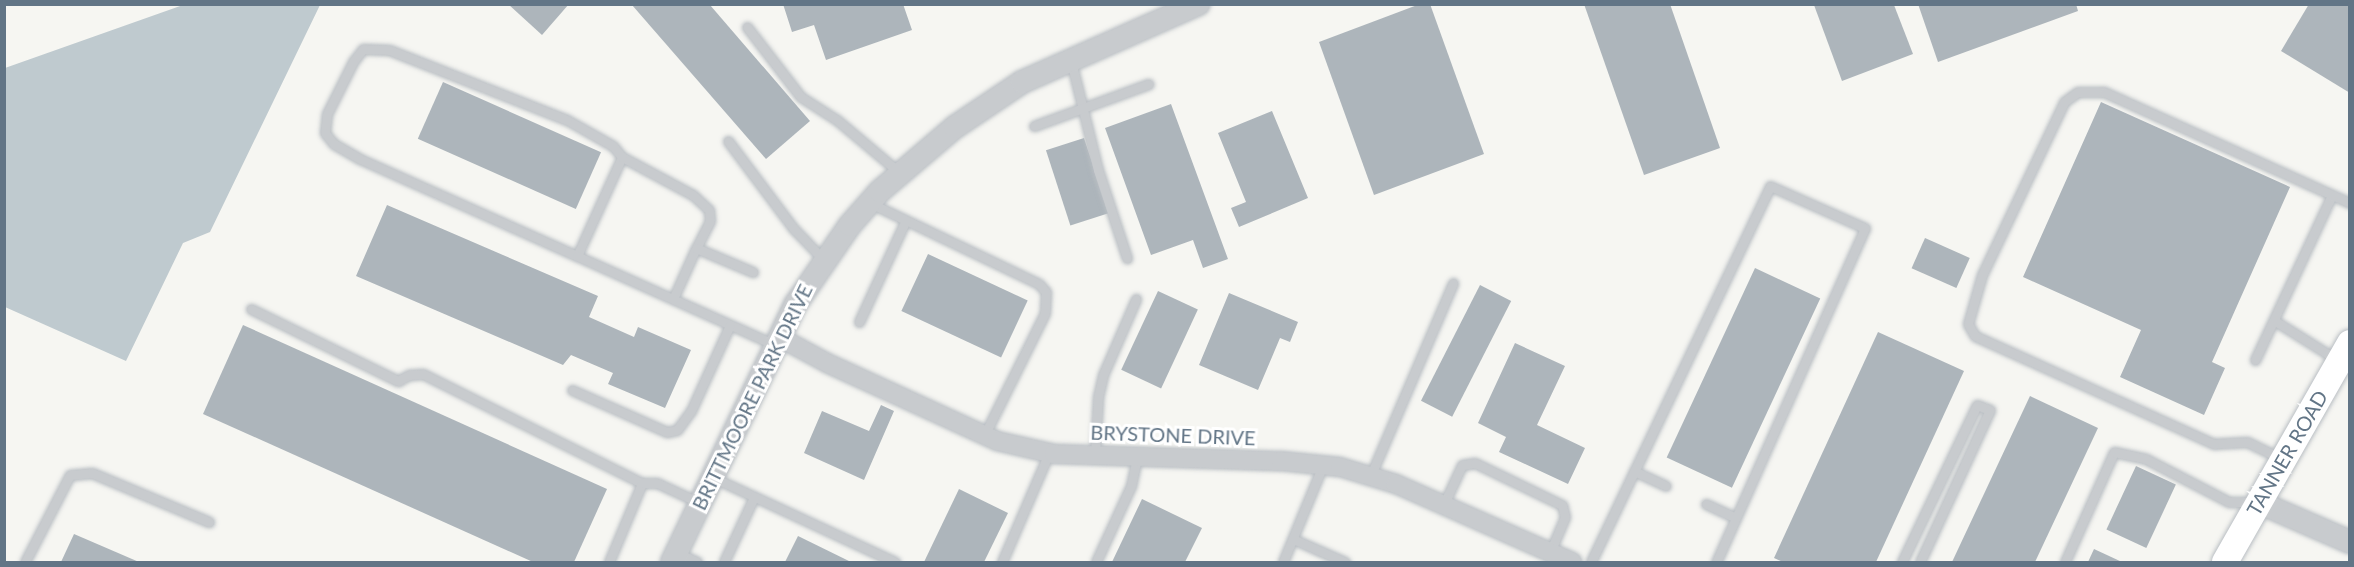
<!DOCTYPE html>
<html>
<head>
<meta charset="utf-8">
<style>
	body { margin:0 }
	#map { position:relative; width:2354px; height:567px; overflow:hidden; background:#f6f6f2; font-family:Lato,sans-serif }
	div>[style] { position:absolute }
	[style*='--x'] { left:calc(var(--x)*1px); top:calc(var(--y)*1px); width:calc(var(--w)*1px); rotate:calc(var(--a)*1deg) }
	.water>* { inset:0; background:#bfcacf }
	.building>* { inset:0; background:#adb5bb; transform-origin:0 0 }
	.roads { filter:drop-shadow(0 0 2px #b9bec3) drop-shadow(0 0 2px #b9bec3) }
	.service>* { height:9px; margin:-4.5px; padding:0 4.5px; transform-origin:4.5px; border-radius:4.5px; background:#c8cbce }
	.minor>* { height:18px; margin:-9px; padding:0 9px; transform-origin:9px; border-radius:9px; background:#c8cbce }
	.tertiary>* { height:22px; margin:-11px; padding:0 11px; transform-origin:11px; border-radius:11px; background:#c8cbce }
	.secondary>* { height:26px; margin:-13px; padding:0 13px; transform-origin:13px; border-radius:13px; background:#fff }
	span { translate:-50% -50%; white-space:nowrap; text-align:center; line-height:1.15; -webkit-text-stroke:6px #fff; paint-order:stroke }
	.street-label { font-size:20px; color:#627586 }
	.frame { position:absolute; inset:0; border:6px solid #627586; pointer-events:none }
</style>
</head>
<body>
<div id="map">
	<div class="water">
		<i style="clip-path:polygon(183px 5px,320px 5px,210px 232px,183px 243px,126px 361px,5px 307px,5px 68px)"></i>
	</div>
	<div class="building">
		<i style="clip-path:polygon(508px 4px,569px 4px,542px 35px)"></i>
		<i style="clip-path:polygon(783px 4px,903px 4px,912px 30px,826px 60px,814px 25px,792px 32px)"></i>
		<i style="clip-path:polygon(1420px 4px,1430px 4px,1484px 154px,1374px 195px,1319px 42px)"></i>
		<i style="clip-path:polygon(1584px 4px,1670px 4px,1720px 148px,1644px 175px)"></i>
		<i style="clip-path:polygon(1918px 4px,2076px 4px,2078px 11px,1938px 62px)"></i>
		<i style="clip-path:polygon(2309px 4px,2350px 4px,2350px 93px,2281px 51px)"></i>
		<i style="clip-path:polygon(632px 5px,710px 5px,810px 121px,766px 159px)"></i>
		<i style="clip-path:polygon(1814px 5px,1894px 5px,1913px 54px,1842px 81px)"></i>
		<i style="left:443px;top:82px;width:173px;height:62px;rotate:24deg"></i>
		<i style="clip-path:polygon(2101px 102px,2290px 187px,2212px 362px,2225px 368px,2204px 415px,2120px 377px,2141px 330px,2023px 277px)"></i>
		<i style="clip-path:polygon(1171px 104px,1228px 259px,1203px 268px,1193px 240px,1151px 255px,1105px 128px)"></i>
		<i style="clip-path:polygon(1272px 111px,1308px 198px,1239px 227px,1231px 208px,1246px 202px,1218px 133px)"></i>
		<i style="left:1084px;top:138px;width:79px;height:40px;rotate:72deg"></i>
		<i style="clip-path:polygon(387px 205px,598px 296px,589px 317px,634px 337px,638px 327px,691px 350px,665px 408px,608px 384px,613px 373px,571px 355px,563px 365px,356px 276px)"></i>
		<i style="left:1925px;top:238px;width:49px;height:33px;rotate:24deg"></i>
		<i style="left:928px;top:254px;width:110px;height:63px;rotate:25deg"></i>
		<i style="left:1755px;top:268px;width:72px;height:209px;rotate:25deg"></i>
		<i style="left:1480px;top:285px;width:35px;height:130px;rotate:27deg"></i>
		<i style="left:1158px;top:291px;width:44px;height:87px;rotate:25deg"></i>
		<i style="clip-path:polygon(1229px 293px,1298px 322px,1290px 342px,1280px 338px,1258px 390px,1199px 365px)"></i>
		<i style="clip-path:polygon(243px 325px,607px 489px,574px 562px,533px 562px,203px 414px)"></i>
		<i style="clip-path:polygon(1878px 332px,1964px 371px,1876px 562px,1783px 562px,1774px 558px)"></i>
		<i style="clip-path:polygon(1515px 343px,1565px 366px,1537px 425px,1585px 448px,1568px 484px,1499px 452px,1506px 437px,1478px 423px)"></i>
		<i style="clip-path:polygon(2030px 396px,2098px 428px,2035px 562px,1952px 562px)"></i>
		<i style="clip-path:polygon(881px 405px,894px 411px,864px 480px,804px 453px,822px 411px,869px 431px)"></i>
		<i style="left:2136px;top:466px;width:44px;height:70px;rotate:25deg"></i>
		<i style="clip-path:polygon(959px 489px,1008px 513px,984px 562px,924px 562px)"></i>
		<i style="clip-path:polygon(1142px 499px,1202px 528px,1185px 562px,1112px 562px)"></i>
		<i style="clip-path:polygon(74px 534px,139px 562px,61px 562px)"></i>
		<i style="clip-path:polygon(798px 536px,851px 562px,785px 562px)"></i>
		<i style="clip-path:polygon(2094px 549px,2122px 562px,2088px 562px)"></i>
	</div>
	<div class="roads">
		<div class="service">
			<i style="--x:747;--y:27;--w:88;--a:52.4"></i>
			<i style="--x:801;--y:97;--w:43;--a:32.6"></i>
			<i style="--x:837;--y:120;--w:82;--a:40.1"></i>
			<i style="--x:1071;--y:61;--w:112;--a:76.1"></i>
			<i style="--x:1098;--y:170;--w:93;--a:71.8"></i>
			<i style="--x:1034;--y:126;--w:122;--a:-20.1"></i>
			<i style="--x:728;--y:141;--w:109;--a:53.2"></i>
			<i style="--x:793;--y:228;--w:45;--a:45.9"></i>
			<i style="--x:622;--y:157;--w:81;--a:28.2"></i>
			<i style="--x:693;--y:195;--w:22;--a:43"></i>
			<i style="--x:709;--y:210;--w:11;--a:85"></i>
			<i style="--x:710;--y:221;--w:30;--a:117"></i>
			<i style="--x:870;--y:203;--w:187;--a:25.6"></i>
			<i style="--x:1039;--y:284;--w:11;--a:49"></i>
			<i style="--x:1046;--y:292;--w:21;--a:93"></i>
			<i style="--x:1045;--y:313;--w:137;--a:116.4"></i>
			<i style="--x:577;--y:256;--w:109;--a:-65.6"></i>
			<i style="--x:622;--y:157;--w:14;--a:-129"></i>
			<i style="--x:613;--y:146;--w:53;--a:-150.5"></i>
			<i style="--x:567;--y:120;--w:191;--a:-158.5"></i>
			<i style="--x:389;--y:50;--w:26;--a:-178"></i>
			<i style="--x:363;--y:49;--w:16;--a:128"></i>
			<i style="--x:353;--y:62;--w:58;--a:116.6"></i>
			<i style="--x:327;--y:114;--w:19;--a:96"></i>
			<i style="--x:325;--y:133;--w:14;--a:51"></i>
			<i style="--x:334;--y:144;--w:30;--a:30"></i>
			<i style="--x:360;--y:159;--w:238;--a:24.1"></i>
			<i style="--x:577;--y:256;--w:217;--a:24.2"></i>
			<i style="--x:673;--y:299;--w:56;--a:-65.7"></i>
			<i style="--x:696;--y:248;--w:62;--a:22.8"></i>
			<i style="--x:251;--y:309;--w:164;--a:26.1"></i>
			<i style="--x:398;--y:381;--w:13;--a:-29"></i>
			<i style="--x:409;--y:375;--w:14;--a:-4"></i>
			<i style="--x:423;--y:374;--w:245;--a:26.5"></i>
			<i style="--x:2275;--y:321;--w:75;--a:32"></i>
			<i style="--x:859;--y:322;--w:112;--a:-65.3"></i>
			<i style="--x:2255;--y:360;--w:182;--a:-65"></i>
			<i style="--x:572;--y:390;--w:104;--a:23.9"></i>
			<i style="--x:667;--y:432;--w:10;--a:-11"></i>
			<i style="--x:677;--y:430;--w:24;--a:-54"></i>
			<i style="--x:691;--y:411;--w:94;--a:-65.6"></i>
			<i style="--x:1095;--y:455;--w:58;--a:-87"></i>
			<i style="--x:1098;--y:397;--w:23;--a:-77"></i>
			<i style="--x:1103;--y:375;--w:83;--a:-66.5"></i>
			<i style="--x:2282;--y:459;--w:39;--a:-154"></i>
			<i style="--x:2247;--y:442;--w:33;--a:177"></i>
			<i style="--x:2214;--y:444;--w:262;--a:-155.7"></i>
			<i style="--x:1975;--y:336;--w:14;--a:-120"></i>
			<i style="--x:1968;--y:324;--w:51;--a:-74.1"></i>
			<i style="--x:1982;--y:275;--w:191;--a:-64.6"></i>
			<i style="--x:2064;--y:102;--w:17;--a:-36"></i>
			<i style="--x:2078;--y:92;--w:26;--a:0"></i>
			<i style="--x:2104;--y:92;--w:270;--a:24.3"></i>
			<i style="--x:1634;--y:471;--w:35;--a:25"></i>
			<i style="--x:712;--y:477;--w:202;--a:24.9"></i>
			<i style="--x:1370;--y:477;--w:211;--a:-66.8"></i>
			<i style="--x:1706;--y:504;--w:33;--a:25"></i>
			<i style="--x:1443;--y:506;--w:45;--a:-65.1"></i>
			<i style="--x:1462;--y:465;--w:13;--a:-9"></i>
			<i style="--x:1475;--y:463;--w:97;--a:25.8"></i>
			<i style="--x:1562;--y:505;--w:12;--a:76"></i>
			<i style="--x:1565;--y:517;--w:39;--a:113"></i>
			<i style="--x:1293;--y:539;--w:57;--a:23.9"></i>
			<i style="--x:677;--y:553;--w:22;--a:24"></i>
			<i style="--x:25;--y:562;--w:98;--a:-62.7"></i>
			<i style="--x:70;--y:475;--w:22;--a:-5"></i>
			<i style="--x:92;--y:473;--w:127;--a:22.7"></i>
			<i style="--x:609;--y:562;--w:86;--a:-67.3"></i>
			<i style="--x:642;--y:483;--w:15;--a:0"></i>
			<i style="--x:657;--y:483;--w:47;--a:24.9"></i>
			<i style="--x:724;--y:562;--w:72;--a:-65.2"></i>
			<i style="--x:1002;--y:562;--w:119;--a:-66.7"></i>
			<i style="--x:1096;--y:562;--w:84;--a:-65.3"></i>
			<i style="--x:1131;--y:486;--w:30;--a:-78"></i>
			<i style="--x:1283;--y:562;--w:105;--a:-67.6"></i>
			<i style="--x:1591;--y:562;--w:416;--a:-64.5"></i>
			<i style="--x:1770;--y:186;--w:104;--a:23.9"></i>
			<i style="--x:1865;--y:228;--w:366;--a:114"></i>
			<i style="--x:1902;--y:562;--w:174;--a:-64.5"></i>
			<i style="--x:1977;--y:405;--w:14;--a:21"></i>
			<i style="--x:1990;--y:410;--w:167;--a:114.7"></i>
			<i style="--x:2065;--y:562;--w:120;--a:-66"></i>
			<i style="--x:2114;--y:452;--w:33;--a:12"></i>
			<i style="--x:2146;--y:459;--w:93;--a:27.4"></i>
			<i style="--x:2229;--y:502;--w:27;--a:0"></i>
		</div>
		<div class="minor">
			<i style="--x:779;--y:337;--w:55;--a:28.4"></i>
			<i style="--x:827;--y:363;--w:187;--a:24.6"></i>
			<i style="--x:997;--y:441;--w:58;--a:12.8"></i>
			<i style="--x:1054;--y:454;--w:227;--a:1.8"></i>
			<i style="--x:1281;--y:461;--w:59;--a:5.8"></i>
			<i style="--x:1340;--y:467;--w:59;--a:16.9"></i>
			<i style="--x:1396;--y:484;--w:193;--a:23.9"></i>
		</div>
		<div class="tertiary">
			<i style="--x:2258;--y:502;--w:100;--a:23.5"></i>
			<i style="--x:672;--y:562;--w:285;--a:-64.4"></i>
			<i style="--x:795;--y:305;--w:97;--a:-55.5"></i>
			<i style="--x:850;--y:225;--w:45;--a:-48.6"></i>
			<i style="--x:880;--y:191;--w:99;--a:-40.5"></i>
			<i style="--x:955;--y:127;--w:81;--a:-33.9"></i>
			<i style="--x:1022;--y:82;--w:193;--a:-23.9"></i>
		</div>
		<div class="secondary">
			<i style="--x:2225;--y:562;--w:252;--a:-60.3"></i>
		</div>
	</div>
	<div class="street-label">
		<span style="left:752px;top:397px;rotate:-64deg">BRITTMOORE PARK DRIVE</span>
		<span style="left:1173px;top:435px;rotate:2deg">BRYSTONE DRIVE</span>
		<span style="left:2287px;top:453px;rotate:-60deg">TANNER ROAD</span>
	</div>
	<div class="frame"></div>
</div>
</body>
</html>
